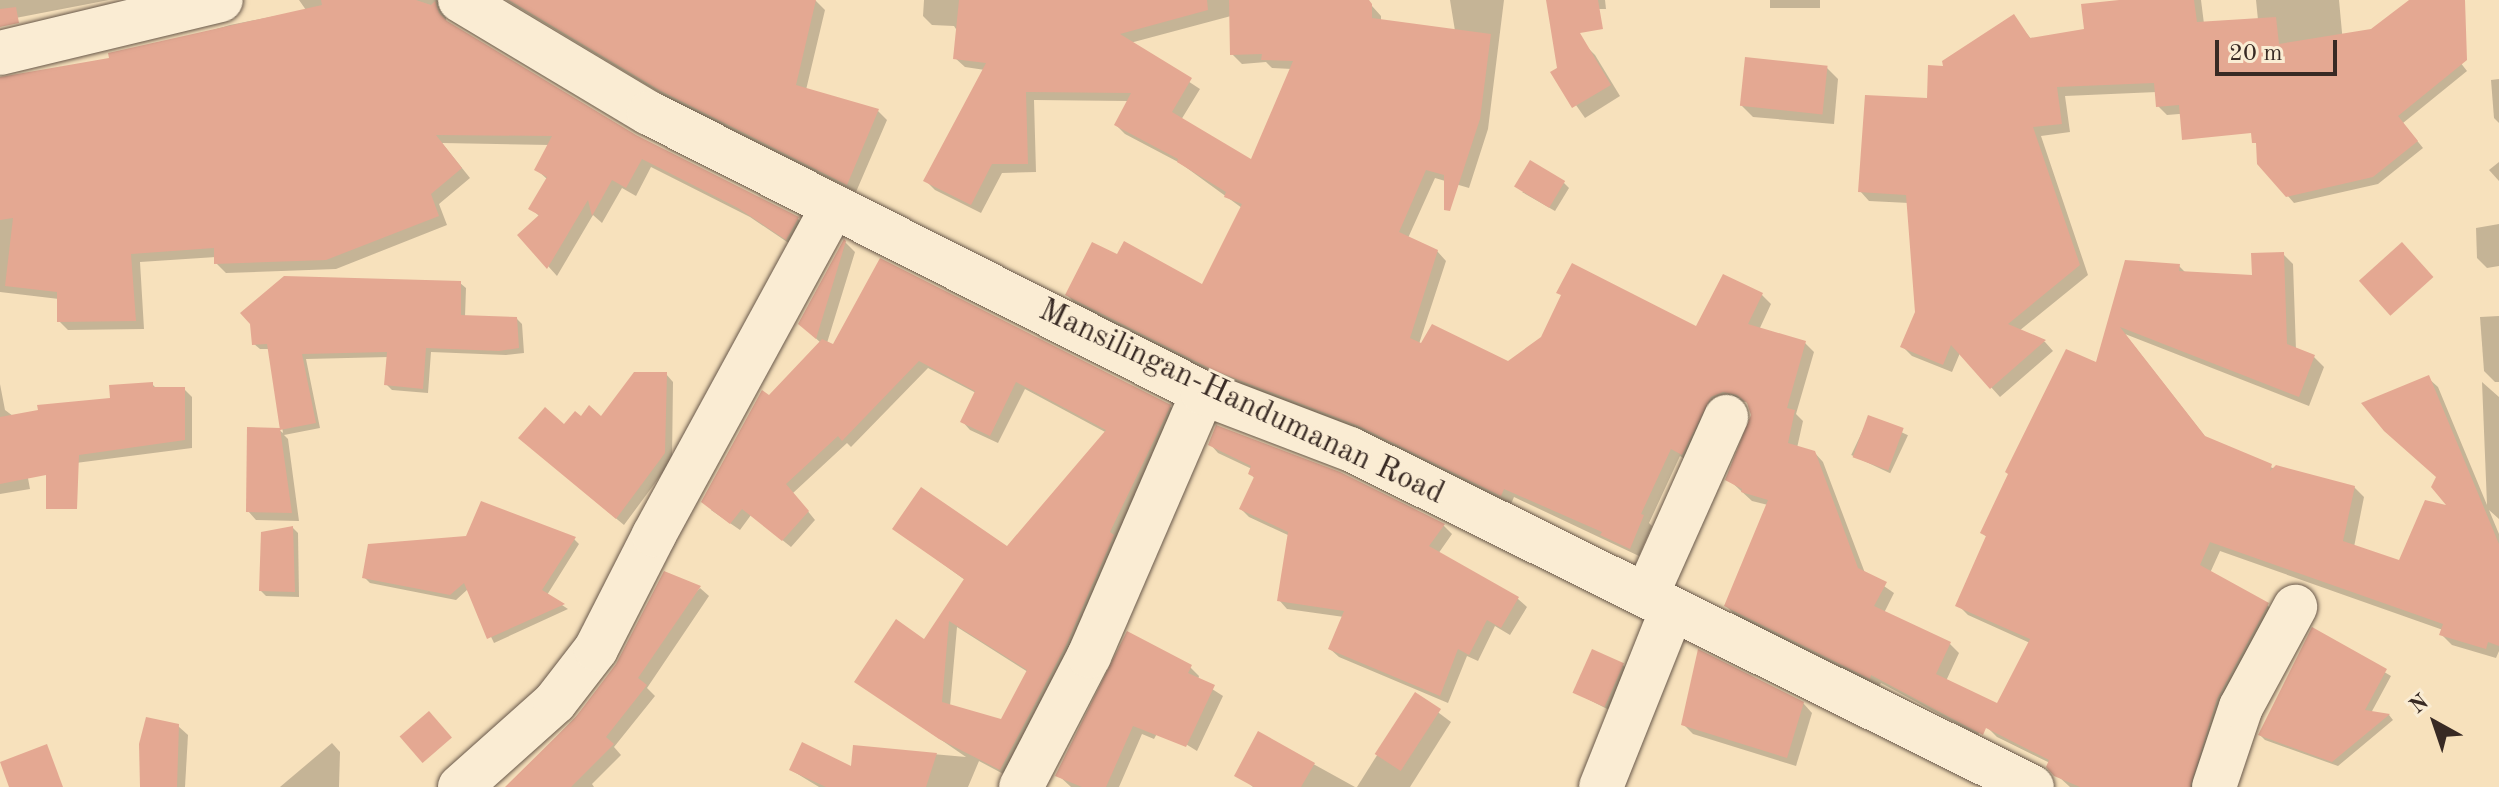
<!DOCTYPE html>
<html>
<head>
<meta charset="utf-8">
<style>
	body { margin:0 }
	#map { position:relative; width:2499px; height:787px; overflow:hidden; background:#f7e1bc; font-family:"Old Standard TT",serif }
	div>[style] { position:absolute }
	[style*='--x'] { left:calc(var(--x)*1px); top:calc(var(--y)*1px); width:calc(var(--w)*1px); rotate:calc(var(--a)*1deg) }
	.shadow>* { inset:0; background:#0003; transform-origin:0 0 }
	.building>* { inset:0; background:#e4a892; transform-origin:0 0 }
	.roads { filter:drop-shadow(0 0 2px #68584a) drop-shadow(0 0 2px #68584a) }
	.street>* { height:44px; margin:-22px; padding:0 22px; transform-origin:22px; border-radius:22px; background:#faecd3 }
	.secondary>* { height:44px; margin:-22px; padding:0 22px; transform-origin:22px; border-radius:22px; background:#faecd3 }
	span { translate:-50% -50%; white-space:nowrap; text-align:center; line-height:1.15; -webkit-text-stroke:6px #faecd3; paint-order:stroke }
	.street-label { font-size:32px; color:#382a24 }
	.north { position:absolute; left:2395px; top:683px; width:80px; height:80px; -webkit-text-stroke:6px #faecd3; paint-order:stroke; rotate:320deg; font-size:22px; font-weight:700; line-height:32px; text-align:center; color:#382a24 }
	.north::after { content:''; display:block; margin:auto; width:28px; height:36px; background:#382a24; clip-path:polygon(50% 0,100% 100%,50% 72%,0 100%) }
	.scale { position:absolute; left:2215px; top:40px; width:122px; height:36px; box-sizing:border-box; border:4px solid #382a24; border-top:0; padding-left:10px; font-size:24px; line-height:28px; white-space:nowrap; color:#382a24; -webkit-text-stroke:6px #faecd3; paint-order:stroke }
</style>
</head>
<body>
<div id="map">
	<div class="shadow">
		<i style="clip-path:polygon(0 0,109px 0,0 21px)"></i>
		<i style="clip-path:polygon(299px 0,446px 0,446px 23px,635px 136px,798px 219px,807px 228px,796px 248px,750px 217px,651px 167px,636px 196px,622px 188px,602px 223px,593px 215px,557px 276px,520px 235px,540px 217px,531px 208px,548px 180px,536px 169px,550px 145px,442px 143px,470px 178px,439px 204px,447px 225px,336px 269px,226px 273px,216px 263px,216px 257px,140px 262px,144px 329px,68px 330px,59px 321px,59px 299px,0 292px,0 84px,111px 60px,230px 25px,306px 10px)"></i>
		<i style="clip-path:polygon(506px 0,816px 1px,825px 10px,806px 90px,878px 111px,887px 120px,856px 192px,672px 100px)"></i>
		<i style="clip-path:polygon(evenodd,924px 0,1300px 0,1372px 6px,1381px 16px,1381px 21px,1455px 31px,1450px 0,1504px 0,1488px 129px,1469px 188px,1435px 178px,1408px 238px,1437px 251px,1446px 261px,1418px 347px,1508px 364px,1697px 329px,1724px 276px,1762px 295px,1771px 304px,1759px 330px,1805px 343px,1814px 352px,1796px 414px,1803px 421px,1797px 448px,1814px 452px,1823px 462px,1865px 573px,1894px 593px,1884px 613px,1950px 644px,1959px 653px,1946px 681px,1995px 711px,2030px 643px,1968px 615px,1958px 605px,1988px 538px,1982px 533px,2097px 365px,2127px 262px,2179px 266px,2186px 273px,2254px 278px,2283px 254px,2293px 264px,2296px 350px,2314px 357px,2324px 367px,2309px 406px,2125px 334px,2207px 439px,2275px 469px,2354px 487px,2364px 497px,2354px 547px,2400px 563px,2452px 508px,2438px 477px,2428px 378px,2438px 387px,2487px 505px,2482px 382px,2499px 397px,2499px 519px,2489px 510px,2499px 534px,2499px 651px,2496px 658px,2452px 645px,2442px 635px,2443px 630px,2220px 551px,2210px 573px,2267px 605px,2277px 615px,2200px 787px,2070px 787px,2048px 767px,2050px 763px,1997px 737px,1987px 727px,1989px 715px,1978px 735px,1881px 683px,1879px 686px,1735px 615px,1726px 606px,1768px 505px,1752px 501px,1728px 479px,1753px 415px,1747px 402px,1733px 401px,1691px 463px,1680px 456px,1649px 523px,1652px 526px,1639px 556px,1514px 497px,1511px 504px,1370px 434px,1224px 379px,1076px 304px,1067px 295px,1118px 257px,1203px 287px,1242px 208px,1180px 163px,1125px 134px,1116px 125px,1129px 101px,1034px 100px,1036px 172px,1002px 173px,981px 213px,935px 190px,926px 181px,985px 70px,965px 67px,955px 58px,958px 32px,954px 26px,932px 25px,923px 16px,924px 0,1231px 16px,1232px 54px,1242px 64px,1266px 62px,1272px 68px,1292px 69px,1252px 162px,1181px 120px,1200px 89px,1130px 43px,1231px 16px)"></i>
		<i style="clip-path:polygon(1552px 0,1605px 0,1606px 9px,1561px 9px)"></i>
		<i style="left:1770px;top:0;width:50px;height:8px"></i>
		<i style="clip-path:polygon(2139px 0,2201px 0,2215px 111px,2167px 115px,2158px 106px,2157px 92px,2065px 96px,2070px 132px,2041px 136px,2088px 275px,2019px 331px,2045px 342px,2053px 351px,2000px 397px,1960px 353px,1952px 372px,1912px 356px,1902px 346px,1917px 312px,1909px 203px,1869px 201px,1860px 191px,1929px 100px,1945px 68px,2013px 17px,2032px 40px,2086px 31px)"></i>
		<i style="clip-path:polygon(2256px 0,2339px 0,2344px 54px,2417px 7px,2467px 71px,2403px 123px,2423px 148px,2378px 184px,2294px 203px,2274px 180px)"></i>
		<i style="clip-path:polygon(1584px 44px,1595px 55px,1620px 96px,1585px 118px,1553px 72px)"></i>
		<i style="clip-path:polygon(1827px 68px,1838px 79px,1834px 124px,1753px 117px,1742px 106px)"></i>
		<i style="clip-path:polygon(2499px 79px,2499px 123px,2494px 118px,2491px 80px)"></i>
		<i style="clip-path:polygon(2499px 162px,2499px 181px,2489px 170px)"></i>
		<i style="clip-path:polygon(1564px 183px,1569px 188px,1555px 211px,1522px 192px)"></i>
		<i style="clip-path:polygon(2499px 224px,2499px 266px,2487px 268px,2477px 258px,2476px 228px)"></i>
		<i style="clip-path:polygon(evenodd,845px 242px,855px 252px,827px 343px,834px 346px,881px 260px,1170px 406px,1178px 414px,1121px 544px,1009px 777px,979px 761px,968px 787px,819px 787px,791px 770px,853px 769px,854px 747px,966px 757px,857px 682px,925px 642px,965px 580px,895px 529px,1007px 549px,1107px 433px,1025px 389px,998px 443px,970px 430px,962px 421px,976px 393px,928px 368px,851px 447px,847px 443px,793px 493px,815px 520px,791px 547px,751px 515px,740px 530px,711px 510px,769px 398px,821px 343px,810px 333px,845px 242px,957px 627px,1028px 672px,1002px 721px,950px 706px,957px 627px)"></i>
		<i style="clip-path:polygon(460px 283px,466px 288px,465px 317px,517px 319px,522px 324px,524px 353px,506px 355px,431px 352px,428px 393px,392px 390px,387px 385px,389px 357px,306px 359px,320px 428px,284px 435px,288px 439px,299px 521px,256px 520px,248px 511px,279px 430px,283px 433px,270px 349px,260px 349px,254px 344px)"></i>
		<i style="clip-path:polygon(2499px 316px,2499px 382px,2495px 382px,2484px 371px,2480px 317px)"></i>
		<i style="clip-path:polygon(666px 374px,673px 382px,672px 460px,624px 525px,528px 445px,581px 418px,601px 419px)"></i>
		<i style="clip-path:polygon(0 384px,5px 410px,17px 419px,30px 489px,0 494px)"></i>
		<i style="clip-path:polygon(152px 384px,157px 389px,184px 389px,192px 397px,192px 448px,68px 464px,112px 400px)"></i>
		<i style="left:1869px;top:417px;width:43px;height:42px;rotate:25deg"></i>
		<i style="clip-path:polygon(1210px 444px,1444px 526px,1452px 534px,1438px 554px,1518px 599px,1527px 607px,1510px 635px,1495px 626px,1478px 661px,1467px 656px,1448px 703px,1339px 657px,1330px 649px,1344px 617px,1287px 609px,1279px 600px,1290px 536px,1249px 517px,1241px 509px,1255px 479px,1250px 473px,1252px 469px,1218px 453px)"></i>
		<i style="clip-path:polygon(293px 528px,298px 533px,299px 597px,266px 596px,261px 591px)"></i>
		<i style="clip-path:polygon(468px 538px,574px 539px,579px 544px,547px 595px,568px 609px,494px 643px,468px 589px,456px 600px,370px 583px,365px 578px)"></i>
		<i style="clip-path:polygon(700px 588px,709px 596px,647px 688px,655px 696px,614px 747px,621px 755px,592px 784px,594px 787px,508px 787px)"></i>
		<i style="clip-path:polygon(2313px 630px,2391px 676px,2371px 713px,2389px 715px,2393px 720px,2338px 766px,2265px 740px,2260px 735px)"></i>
		<i style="clip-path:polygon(1623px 665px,1628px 670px,1611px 711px,1576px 693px)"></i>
		<i style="clip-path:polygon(1190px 667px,1199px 676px,1198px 680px,1223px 696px,1197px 751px,1160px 728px,1154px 739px,1142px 734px,1119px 787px,1071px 787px,1058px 775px)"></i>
		<i style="clip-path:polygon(1415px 695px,1451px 722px,1410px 787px,1357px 787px)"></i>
		<i style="clip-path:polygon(1803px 703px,1812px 713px,1796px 766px,1693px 734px,1683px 724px)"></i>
		<i style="clip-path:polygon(178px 726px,188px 735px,185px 787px,142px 787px)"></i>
		<i style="clip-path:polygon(1259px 734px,1355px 787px,1253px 787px,1238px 774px)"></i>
		<i style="clip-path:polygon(332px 743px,340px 752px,339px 787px,280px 787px)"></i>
	</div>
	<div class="building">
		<i style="clip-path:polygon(321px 0,416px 0,431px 5px,435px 1px,439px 13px,447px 21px,636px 135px,799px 217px,786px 240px,738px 208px,642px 159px,626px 188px,612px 180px,592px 216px,588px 200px,547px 269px,517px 235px,539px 215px,528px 209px,547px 177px,534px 170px,552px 136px,436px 135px,462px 168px,431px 194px,439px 216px,326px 260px,214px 264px,214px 248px,131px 254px,136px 321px,57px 322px,57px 292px,5px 286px,13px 218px,0 220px,0 77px,109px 58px,108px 53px,322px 5px)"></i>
		<i style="clip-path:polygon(509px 0,816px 0,796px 85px,879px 109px,847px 185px,661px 91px)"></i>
		<i style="clip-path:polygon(959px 0,1207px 0,1208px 10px,1120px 34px,1192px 78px,1172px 112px,1251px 159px,1293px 61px,1261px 60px,1262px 54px,1230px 55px,1229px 0,1369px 0,1372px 4px,1372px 18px,1491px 34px,1480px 119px,1450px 211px,1444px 210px,1444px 175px,1426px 170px,1399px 232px,1438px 250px,1410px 338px,1421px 343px,1432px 324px,1508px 361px,1541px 337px,1561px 295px,1556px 293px,1572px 263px,1696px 326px,1723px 274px,1763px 293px,1748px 324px,1806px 341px,1787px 408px,1795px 410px,1788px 443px,1815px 451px,1858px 568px,1887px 582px,1874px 606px,1951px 642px,1936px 674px,1997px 703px,2030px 639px,1955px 606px,1986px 536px,1980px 533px,2008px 474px,2005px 472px,2066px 349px,2096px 362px,2125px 260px,2180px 264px,2179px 271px,2252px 275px,2251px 253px,2284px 252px,2287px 344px,2315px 355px,2299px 397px,2120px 327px,2205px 436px,2272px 464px,2270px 471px,2276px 465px,2355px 486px,2343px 541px,2399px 560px,2425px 500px,2446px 505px,2431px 487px,2436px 477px,2384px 431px,2361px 403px,2429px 375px,2499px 544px,2499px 646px,2488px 642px,2486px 649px,2439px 635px,2443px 624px,2210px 542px,2200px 565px,2269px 603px,2217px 699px,2190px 787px,2080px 787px,2054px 776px,2046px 767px,2049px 760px,1986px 728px,1983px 735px,1871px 675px,1870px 679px,1724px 606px,1768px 500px,1741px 492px,1742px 489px,1725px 480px,1751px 415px,1747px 403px,1737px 395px,1723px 392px,1711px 397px,1682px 455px,1671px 449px,1641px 514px,1644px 515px,1630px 549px,1600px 535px,1602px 532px,1504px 489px,1501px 496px,1359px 426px,1213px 370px,1065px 295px,1092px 242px,1117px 254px,1124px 241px,1202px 284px,1242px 204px,1224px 197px,1226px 192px,1177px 162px,1178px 159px,1114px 125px,1131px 93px,1026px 92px,1028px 164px,992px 164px,971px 205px,923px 181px,986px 63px,953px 59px)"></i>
		<i style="clip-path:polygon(1546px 0,1598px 0,1603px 29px,1580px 33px,1611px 85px,1572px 108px,1550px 72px,1557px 68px)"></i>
		<i style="clip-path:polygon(2119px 0,2194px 0,2197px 22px,2276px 17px,2279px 44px,2371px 29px,2409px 0,2465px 0,2467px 60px,2398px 116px,2418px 141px,2373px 177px,2286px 197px,2257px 164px,2256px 143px,2252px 143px,2251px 133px,2182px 140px,2179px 105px,2156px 107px,2154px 83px,2057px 87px,2062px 124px,2033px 127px,2080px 265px,2008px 324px,2046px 340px,1990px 389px,1951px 345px,1943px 365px,1900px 347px,1915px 312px,1906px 195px,1858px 192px,1865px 95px,1927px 98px,1928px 65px,1943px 66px,1942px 61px,2014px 14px,2030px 38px,2084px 29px,2081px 4px)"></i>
		<i style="clip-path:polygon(16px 7px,19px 23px,0 27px,0 9px)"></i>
		<i style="left:1745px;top:57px;width:83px;height:49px;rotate:6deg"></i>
		<i style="left:1530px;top:160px;width:41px;height:31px;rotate:31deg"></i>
		<i style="clip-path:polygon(844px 239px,846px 241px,816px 339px,798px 324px)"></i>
		<i style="left:2402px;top:242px;width:47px;height:58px;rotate:48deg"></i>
		<i style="clip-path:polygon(evenodd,880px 258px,1171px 405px,1110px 532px,1114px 535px,1066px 645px,1000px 770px,939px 739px,854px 682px,896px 619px,924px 639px,964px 579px,892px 529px,921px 487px,1007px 546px,1106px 430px,1016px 382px,990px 436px,960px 422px,975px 391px,919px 361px,842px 441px,838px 436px,786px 484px,809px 511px,782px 541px,742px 509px,730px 524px,701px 502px,762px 390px,769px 395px,822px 339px,833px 344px,880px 258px,949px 621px,1027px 670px,1001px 719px,942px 702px,949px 621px)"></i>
		<i style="clip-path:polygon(284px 276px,461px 281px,461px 315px,517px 317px,519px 348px,499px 351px,426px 348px,423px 389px,384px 385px,387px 352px,302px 354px,316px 423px,280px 430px,267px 344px,252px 345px,250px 324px,240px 313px)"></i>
		<i style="clip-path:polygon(634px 372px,667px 372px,665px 453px,616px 519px,518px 438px,545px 407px,564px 424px,575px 411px,581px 416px,589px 405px,601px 416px)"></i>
		<i style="clip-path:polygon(153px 382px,153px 387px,185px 387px,185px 440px,79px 455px,77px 509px,46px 509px,46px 475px,0 484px,0 417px,38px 410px,37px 405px,110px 398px,109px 385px)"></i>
		<i style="left:1868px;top:415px;width:38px;height:45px;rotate:20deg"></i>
		<i style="clip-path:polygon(1216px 425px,1340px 472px,1445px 524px,1429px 546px,1519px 597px,1501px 628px,1487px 620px,1469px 655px,1458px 649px,1440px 696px,1328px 649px,1344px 611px,1277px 601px,1288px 532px,1239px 509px,1254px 477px,1248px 474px,1251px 466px,1208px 445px)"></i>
		<i style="clip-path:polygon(247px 427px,280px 428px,292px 513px,246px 512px)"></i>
		<i style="clip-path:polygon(481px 501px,576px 537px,542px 590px,565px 604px,487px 639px,464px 583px,450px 595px,362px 578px,368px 544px,466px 536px)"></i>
		<i style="clip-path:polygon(293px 526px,295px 592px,259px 591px,261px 532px)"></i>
		<i style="clip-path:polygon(664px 571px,701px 586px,638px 678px,647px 685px,606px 737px,614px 744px,571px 787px,505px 787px,575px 718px,616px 664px)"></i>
		<i style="clip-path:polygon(2312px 627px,2387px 669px,2365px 710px,2390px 714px,2332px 762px,2258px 735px)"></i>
		<i style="clip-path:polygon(1127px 631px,1192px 665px,1188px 673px,1215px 685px,1186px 747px,1133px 726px,1106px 787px,1082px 787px,1055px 776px)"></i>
		<i style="left:1592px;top:649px;width:35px;height:48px;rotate:24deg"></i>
		<i style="clip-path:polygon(1698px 649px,1804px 702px,1787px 758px,1681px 725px)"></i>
		<i style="left:1415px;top:692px;width:31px;height:74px;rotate:33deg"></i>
		<i style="left:429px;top:711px;width:35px;height:39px;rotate:49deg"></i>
		<i style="clip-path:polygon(146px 717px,179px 724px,177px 787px,140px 787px,139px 744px)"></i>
		<i style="clip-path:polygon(1258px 731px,1315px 763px,1301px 787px,1254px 787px,1234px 776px)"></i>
		<i style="clip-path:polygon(802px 742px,851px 766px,853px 745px,937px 753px,926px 787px,826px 787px,789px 770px)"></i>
		<i style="clip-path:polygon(47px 744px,63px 787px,9px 787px,0 762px)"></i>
	</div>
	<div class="roads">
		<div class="street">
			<i style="--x:1647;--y:594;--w:194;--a:-65.9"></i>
			<i style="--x:460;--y:787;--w:127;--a:-41.8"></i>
			<i style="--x:555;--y:702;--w:67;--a:-52.3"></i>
			<i style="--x:596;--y:649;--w:128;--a:-63"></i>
			<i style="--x:654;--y:535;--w:374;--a:-61.4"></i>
			<i style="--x:1021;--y:787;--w:148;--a:-62.6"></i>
			<i style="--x:1089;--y:656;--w:287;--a:-66.6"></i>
			<i style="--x:1601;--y:787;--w:188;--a:-68.2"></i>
			<i style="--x:2214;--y:787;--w:84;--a:-71.4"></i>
			<i style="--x:2241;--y:707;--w:114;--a:-61.6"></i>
		</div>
		<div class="secondary">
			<i style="--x:460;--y:0;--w:220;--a:30.9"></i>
			<i style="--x:649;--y:113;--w:621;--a:26.81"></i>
			<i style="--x:1203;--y:393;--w:157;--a:20.9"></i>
			<i style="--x:1350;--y:449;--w:761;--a:26.36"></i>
			<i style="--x:0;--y:53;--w:227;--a:-13.5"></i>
		</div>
	</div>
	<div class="street-label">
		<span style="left:1241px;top:403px;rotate:25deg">Mansilingan-Handumanan Road</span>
	</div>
	<div class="north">N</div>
	<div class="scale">20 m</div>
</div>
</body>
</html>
